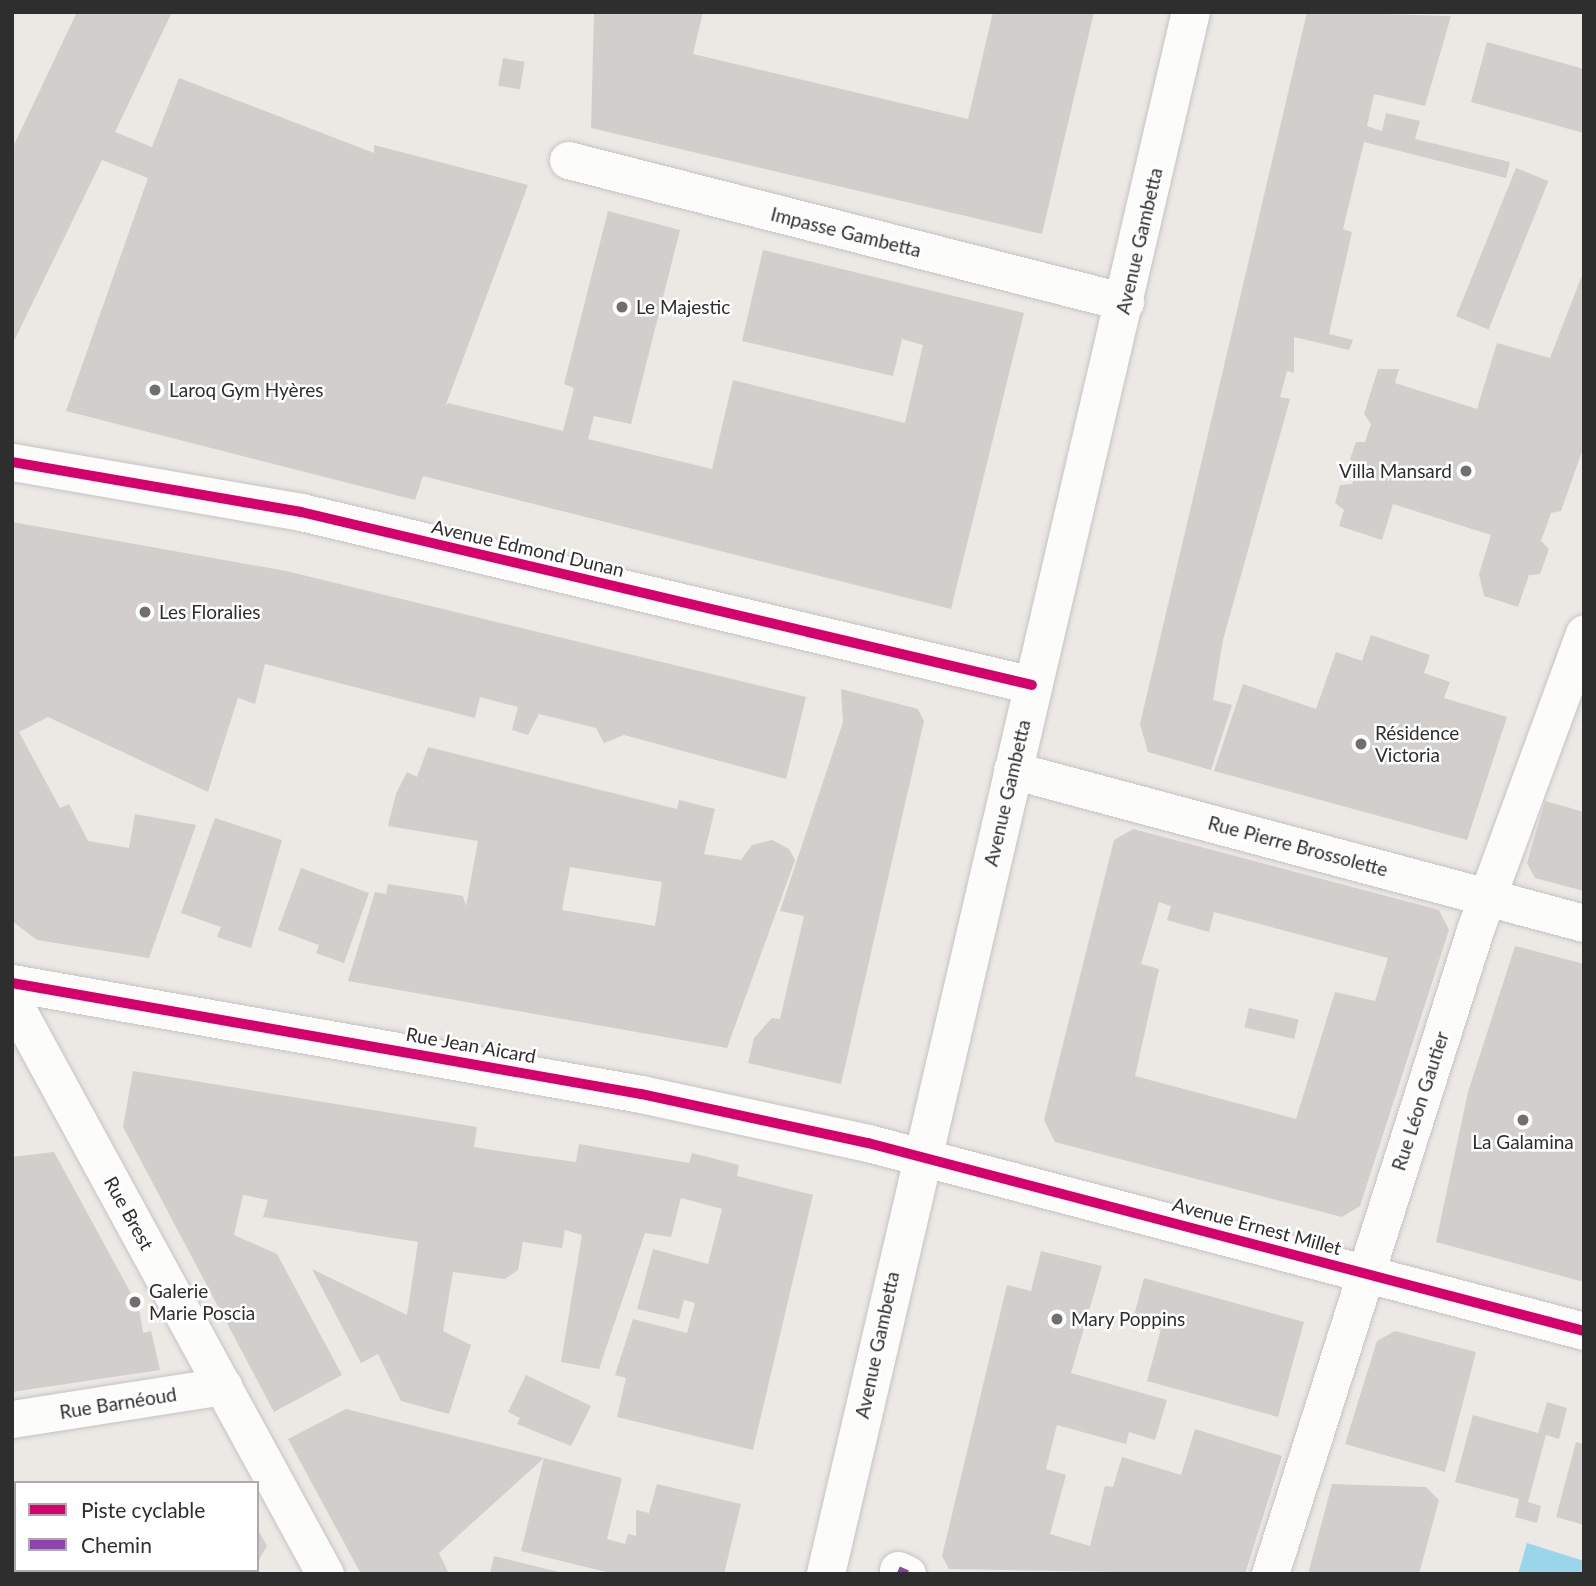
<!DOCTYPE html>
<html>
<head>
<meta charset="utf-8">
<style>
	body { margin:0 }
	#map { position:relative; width:1596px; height:1586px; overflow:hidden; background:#ece8e4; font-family:Lato,sans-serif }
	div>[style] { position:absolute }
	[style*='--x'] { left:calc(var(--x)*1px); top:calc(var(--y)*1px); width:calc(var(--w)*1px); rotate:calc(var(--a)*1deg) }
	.water>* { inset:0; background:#99d6ec }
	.building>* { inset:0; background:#d1cecb; transform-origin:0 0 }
	.roads { filter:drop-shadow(0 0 2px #c5c4c5) drop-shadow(0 0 2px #c5c4c5) }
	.street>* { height:37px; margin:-18.5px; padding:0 18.5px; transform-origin:18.5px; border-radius:18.5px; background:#fcfcfb }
	.secondary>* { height:38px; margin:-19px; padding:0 19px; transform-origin:19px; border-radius:19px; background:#fcfcfb }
	.quiet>* { height:9px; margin-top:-4.5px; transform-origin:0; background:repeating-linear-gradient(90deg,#8e44ad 0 18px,transparent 0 27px) }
	.cycleway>* { height:10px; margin:-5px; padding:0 5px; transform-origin:5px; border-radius:5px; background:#d6006c }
	.dots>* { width:19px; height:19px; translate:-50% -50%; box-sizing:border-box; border:4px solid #fff; border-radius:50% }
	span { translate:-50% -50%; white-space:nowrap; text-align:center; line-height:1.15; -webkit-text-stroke:5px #fff; paint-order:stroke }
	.street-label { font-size:19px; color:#2e2e2e }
	.poi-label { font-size:19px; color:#2e2e2e }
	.left { translate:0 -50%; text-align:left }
	.right { translate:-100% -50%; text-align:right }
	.frame { position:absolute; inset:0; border:14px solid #2e2e2e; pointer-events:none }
	.legend { position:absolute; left:14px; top:1481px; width:245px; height:91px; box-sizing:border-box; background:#fff; border:2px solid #ababab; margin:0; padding:9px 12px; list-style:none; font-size:21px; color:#2e2e2e }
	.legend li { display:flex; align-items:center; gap:14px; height:35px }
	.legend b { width:35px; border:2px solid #ababab }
</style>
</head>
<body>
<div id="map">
	<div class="water">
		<i style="clip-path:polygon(1527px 1543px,1584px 1561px,1584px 1574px,1518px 1574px)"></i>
	</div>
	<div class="building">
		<i style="clip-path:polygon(77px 12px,172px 12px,115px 132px,152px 147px,179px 78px,374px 153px,374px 145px,528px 185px,445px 407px,448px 403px,563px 431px,574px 388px,564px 384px,608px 211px,680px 230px,631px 424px,594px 416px,588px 439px,712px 469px,733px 380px,905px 423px,923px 345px,902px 339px,893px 376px,742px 341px,763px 250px,1024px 313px,951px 609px,423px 476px,415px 500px,66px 411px,148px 178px,102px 160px,12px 345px,12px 149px)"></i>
		<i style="clip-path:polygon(594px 12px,703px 12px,693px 54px,968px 119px,993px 12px,1094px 12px,1042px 234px,591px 128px)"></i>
		<i style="clip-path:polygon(1307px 12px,1451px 16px,1425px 106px,1374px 94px,1367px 126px,1382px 131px,1386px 113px,1420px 121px,1415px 139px,1510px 162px,1506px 178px,1364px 142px,1343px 229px,1352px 232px,1329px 334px,1353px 340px,1349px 350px,1294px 337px,1294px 373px,1287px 371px,1280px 397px,1290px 399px,1223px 640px,1213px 700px,1232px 705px,1211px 770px,1148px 752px,1140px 724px)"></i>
		<i style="clip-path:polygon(1487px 42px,1584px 69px,1584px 133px,1471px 102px)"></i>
		<i style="left:503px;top:58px;width:22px;height:28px;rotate:10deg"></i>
		<i style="left:1516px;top:168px;width:35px;height:160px;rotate:22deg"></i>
		<i style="clip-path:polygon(1584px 270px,1584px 446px,1561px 511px,1551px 513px,1541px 541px,1549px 549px,1540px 574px,1529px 575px,1518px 607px,1484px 596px,1479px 574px,1491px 535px,1393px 504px,1382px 540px,1339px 526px,1344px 510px,1335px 503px,1340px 485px,1352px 484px,1358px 467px,1350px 459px,1356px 442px,1365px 442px,1371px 424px,1364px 414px,1378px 369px,1399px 369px,1395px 383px,1477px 409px,1497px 343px,1550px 358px)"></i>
		<i style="clip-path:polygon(12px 522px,286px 571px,806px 697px,786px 779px,624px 735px,604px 743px,596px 728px,539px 714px,528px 735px,512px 730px,518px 707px,480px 697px,475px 718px,265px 664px,255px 704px,238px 698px,208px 792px,48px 717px,19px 732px,60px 808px,69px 804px,88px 841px,129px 848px,135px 814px,196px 825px,149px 958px,37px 940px,12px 921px)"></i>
		<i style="clip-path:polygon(1371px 635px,1430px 655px,1424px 673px,1450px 682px,1444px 698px,1507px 717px,1467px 840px,1214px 771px,1243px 684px,1316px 709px,1336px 652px,1362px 661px)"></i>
		<i style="clip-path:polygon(841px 689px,918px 709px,924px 721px,841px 1084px,748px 1063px,754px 1038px,772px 1018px,780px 1019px,804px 916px,780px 911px,843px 722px)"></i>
		<i style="clip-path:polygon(evenodd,428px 747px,677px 809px,679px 800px,715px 809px,704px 854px,741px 860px,752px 845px,772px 840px,789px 849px,795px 860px,727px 1048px,348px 981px,375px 892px,386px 894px,388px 884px,463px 896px,466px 906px,478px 841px,388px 826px,396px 794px,407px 772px,417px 777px,428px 747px,570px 867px,662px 882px,655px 926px,562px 910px,570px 867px)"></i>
		<i style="clip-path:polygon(1545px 801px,1584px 812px,1584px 891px,1535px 878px,1527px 863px)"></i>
		<i style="clip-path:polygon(215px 818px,282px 840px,251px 948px,217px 937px,221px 927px,181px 913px)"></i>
		<i style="clip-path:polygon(evenodd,1133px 829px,1439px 910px,1449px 930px,1360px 1206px,1342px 1217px,1055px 1142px,1044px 1120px,1114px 840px,1133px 829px,1159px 902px,1171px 906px,1167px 920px,1209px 932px,1214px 912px,1388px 958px,1375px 1001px,1335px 992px,1296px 1119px,1135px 1076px,1159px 969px,1141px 964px,1159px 902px)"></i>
		<i style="clip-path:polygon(301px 868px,369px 893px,344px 963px,316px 953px,319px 945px,278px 930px)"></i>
		<i style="clip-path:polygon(1515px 946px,1584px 964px,1584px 1282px,1436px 1242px,1468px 1092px)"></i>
		<i style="left:1249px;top:1008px;width:51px;height:20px;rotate:13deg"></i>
		<i style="clip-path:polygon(133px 1071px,477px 1127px,474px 1147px,525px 1155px,576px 1162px,579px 1144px,689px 1163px,692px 1153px,739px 1165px,737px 1176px,813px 1195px,753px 1450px,617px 1417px,626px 1378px,615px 1375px,633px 1319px,687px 1333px,695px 1303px,684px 1300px,679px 1319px,637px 1309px,653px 1249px,708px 1264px,722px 1209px,681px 1198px,671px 1237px,645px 1233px,599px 1369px,561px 1362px,582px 1235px,565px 1230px,562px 1248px,523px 1242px,518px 1270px,505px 1279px,453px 1272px,443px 1331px,471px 1345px,449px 1414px,401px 1401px,378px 1354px,361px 1363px,312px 1269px,407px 1315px,418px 1242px,263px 1217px,268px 1200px,243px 1195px,234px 1235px,277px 1254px,342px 1375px,274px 1412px,123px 1127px)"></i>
		<i style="clip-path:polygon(54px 1152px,139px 1308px,143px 1333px,151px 1331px,160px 1370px,12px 1392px,12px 1157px)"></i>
		<i style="clip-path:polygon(1041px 1251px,1102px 1266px,1071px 1373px,1167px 1400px,1155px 1440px,1129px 1432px,1126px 1444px,1057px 1425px,1046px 1469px,1066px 1475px,1050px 1534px,1090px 1546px,1105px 1486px,1113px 1487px,1122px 1457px,1181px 1475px,1195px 1429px,1282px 1456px,1245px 1574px,949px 1569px,942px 1556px,1007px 1285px,1031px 1291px)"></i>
		<i style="clip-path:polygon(1144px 1278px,1304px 1322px,1278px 1417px,1147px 1381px,1161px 1329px,1132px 1323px)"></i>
		<i style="clip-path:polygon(1395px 1331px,1476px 1352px,1445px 1472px,1345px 1444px,1377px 1341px)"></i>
		<i style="clip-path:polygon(526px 1375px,591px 1406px,571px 1446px,517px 1424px,520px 1418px,508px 1412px)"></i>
		<i style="clip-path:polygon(1547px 1402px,1567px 1408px,1559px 1439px,1546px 1435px,1528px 1502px,1541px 1506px,1537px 1523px,1515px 1517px,1519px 1499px,1455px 1482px,1473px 1415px,1538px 1433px)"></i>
		<i style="clip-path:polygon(346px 1409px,544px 1458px,439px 1553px,449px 1574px,361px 1574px,288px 1439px)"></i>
		<i style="clip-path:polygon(1576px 1442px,1584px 1444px,1584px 1525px,1556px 1517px)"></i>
		<i style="clip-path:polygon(544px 1458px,622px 1478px,607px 1539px,625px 1544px,628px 1534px,636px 1536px,636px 1510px,649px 1513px,657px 1484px,741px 1504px,724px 1574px,614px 1574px,521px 1551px)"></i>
		<i style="clip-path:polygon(1332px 1484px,1426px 1487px,1439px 1500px,1419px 1574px,1308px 1574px)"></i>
		<i style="clip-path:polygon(257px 1528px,267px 1546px,257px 1563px)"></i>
		<i style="clip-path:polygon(16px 1529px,16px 1570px,204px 1572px,12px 1574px)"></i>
		<i style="clip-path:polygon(494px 1556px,563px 1573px,563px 1574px,490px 1574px)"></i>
	</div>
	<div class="roads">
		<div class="street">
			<i style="--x:568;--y:160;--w:575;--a:14.3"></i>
			<i style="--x:12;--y:462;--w:293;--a:9.8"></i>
			<i style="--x:301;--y:512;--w:751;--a:13.31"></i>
			<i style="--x:1012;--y:770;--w:592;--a:14.98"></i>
			<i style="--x:12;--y:983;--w:639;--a:10.01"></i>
			<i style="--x:641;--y:1094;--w:232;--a:12.2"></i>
			<i style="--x:868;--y:1143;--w:740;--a:14.71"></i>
			<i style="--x:12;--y:1000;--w:654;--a:61.4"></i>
			<i style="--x:12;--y:1419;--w:214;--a:-8.9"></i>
			<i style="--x:898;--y:1570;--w:10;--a:24"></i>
			<i style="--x:1270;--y:1574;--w:679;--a:-72.34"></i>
			<i style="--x:1476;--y:927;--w:313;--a:-69.8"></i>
		</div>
		<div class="secondary">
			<i style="--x:826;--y:1574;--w:1604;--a:-76.85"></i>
		</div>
	</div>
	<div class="quiet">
		<i style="--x:898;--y:1570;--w:10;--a:24"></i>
	</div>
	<div class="cycleway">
		<i style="--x:12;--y:462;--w:293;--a:9.8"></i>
		<i style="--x:301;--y:512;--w:751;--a:13.31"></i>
		<i style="--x:12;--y:983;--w:639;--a:10.01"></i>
		<i style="--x:641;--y:1094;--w:232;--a:12.2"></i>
		<i style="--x:868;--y:1143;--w:740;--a:14.71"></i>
	</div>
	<div class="dots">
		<i style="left:622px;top:307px;background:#706f6e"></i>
		<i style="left:155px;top:390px;background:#706f6e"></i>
		<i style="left:1466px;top:471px;background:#706f6e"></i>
		<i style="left:145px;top:612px;background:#706f6e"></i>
		<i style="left:1361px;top:744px;background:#706f6e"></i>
		<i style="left:1523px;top:1120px;background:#706f6e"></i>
		<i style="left:135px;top:1302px;background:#706f6e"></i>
		<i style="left:1057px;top:1319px;background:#706f6e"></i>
	</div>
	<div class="street-label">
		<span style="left:846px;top:232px;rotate:14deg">Impasse Gambetta</span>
		<span style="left:1139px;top:241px;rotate:-77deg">Avenue Gambetta</span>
		<span style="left:528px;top:548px;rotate:13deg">Avenue Edmond Dunan</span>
		<span style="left:1007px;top:793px;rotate:-77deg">Avenue Gambetta</span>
		<span style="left:1298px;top:846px;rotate:15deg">Rue Pierre Brossolette</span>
		<span style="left:471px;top:1045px;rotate:10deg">Rue Jean Aicard</span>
		<span style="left:1420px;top:1101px;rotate:-72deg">Rue Léon Gautier</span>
		<span style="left:129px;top:1213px;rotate:61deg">Rue Brest</span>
		<span style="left:1257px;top:1226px;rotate:15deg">Avenue Ernest Millet</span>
		<span style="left:877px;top:1345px;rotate:-78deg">Avenue Gambetta</span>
		<span style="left:118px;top:1403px;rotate:-9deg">Rue Barnéoud</span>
	</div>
	<div class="poi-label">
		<span class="left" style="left:636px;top:307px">Le Majestic</span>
		<span class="left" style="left:169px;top:390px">Laroq Gym Hyères</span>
		<span class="right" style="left:1452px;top:471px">Villa Mansard</span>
		<span class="left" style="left:159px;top:612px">Les Floralies</span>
		<span class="left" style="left:1375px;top:744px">Résidence<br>Victoria</span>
		<span style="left:1523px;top:1142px">La Galamina</span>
		<span class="left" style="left:149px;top:1302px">Galerie<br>Marie Poscia</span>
		<span class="left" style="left:1071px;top:1319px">Mary Poppins</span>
	</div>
	<div class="frame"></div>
	<ul class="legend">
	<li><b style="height:9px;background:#d6006c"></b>Piste cyclable</li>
	<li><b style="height:9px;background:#8e44ad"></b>Chemin</li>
	</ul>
</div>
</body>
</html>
